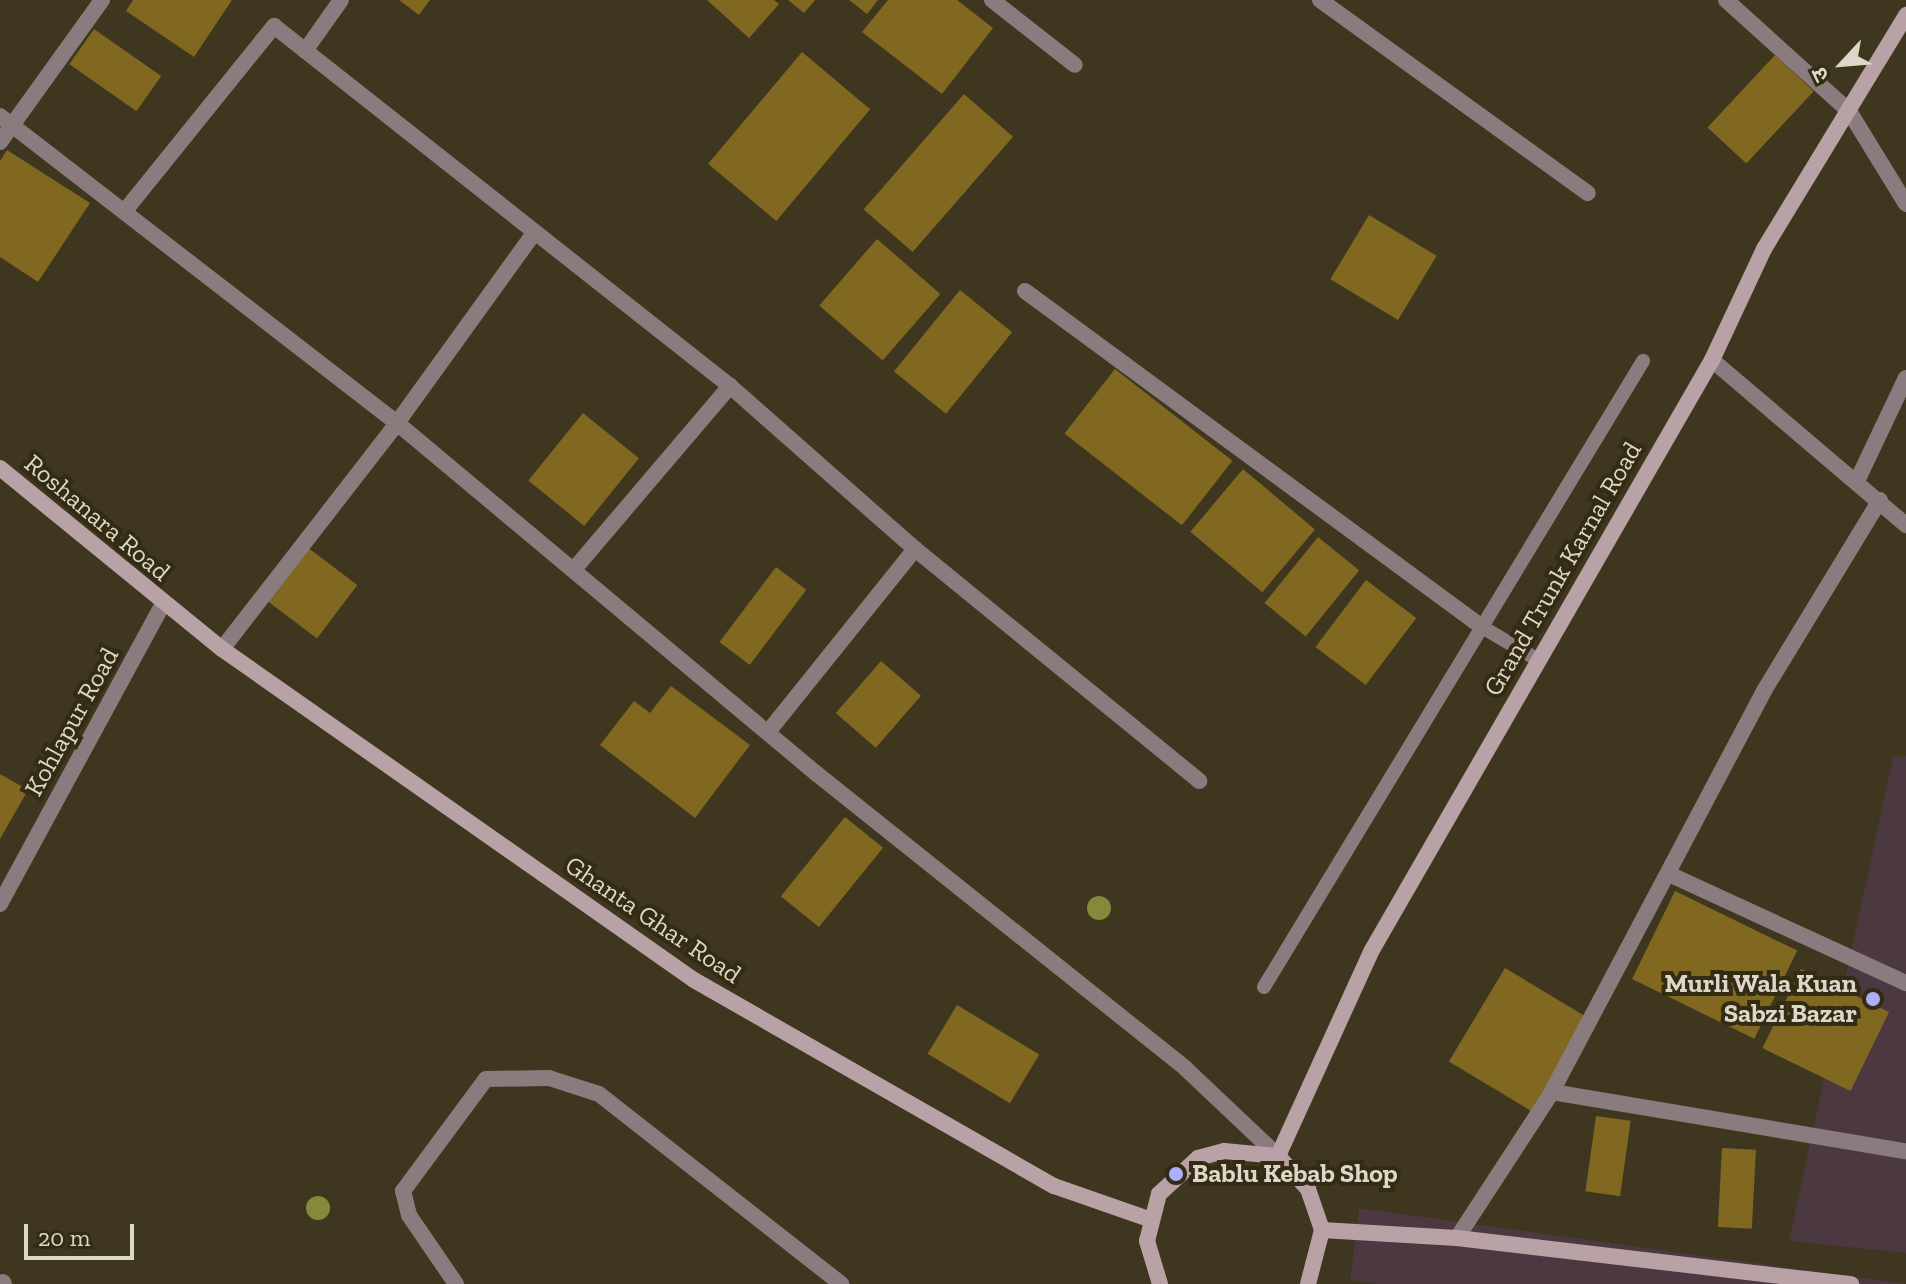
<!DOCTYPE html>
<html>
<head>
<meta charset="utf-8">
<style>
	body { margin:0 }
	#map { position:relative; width:1906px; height:1284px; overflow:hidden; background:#3e361e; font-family:"Zilla Slab","Noto Sans Devanagari",serif }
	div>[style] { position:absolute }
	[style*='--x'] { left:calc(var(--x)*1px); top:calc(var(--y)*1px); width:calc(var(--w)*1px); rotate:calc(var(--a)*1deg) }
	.commercial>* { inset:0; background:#4b3841 }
	.building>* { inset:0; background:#806820; transform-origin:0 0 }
	.lane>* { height:14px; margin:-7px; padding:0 7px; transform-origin:7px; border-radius:7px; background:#8a7c7e }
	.street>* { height:16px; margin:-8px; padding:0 8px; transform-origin:8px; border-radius:8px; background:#8a7c7e }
	.secondary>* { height:16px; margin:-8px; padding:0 8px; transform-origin:8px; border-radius:8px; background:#b9a2a6 }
	.trees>* { width:24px; height:24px; margin:-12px; border-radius:50%; background:#84893b }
	.dots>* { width:22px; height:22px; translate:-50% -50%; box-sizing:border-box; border:4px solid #342b14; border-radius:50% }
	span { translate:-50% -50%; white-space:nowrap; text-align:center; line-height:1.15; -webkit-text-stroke:8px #342b14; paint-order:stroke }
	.street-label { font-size:26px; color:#dcd7c9 }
	.poi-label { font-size:26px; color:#dcd7c9; font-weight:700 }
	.right { translate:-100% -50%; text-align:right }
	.left { translate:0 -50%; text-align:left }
	.north { position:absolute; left:1802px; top:24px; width:80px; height:80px; -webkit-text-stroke:6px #342b14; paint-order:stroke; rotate:244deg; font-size:22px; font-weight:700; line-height:32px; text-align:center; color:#dcd7c9 }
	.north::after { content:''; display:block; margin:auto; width:28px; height:36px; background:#dcd7c9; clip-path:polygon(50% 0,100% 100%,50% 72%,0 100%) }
	.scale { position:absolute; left:24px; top:1224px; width:110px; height:36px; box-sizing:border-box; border:4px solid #dcd7c9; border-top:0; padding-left:10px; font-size:24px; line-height:28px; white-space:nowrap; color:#dcd7c9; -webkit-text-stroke:6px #342b14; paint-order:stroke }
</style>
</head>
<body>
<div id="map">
	<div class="commercial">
		<i style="clip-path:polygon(1906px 756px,1906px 1253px,1789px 1241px,1893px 757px)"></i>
		<i style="clip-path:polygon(1359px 1208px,1906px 1284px,1376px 1284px,1350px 1280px)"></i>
	</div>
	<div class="building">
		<i style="clip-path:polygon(133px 0,232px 0,194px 57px,126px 11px)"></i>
		<i style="clip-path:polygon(399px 0,430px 0,419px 15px)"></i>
		<i style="clip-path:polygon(707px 0,774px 0,779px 4px,749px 38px)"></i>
		<i style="clip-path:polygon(788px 0,815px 0,804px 13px)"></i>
		<i style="clip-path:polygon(849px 0,878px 0,867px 14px)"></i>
		<i style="clip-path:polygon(888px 0,957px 0,993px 28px,942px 94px,862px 32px)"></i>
		<i style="left:94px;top:29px;width:82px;height:43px;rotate:35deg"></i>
		<i style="left:802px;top:52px;width:89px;height:146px;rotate:40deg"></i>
		<i style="left:1775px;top:55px;width:53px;height:99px;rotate:43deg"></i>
		<i style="left:964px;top:94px;width:65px;height:153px;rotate:41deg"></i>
		<i style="clip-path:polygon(7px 150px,90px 203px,38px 282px,0 257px,0 161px)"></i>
		<i style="left:1369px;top:215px;width:79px;height:75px;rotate:31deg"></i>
		<i style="left:877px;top:239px;width:84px;height:88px;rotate:41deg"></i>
		<i style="left:960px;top:290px;width:67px;height:105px;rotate:39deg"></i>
		<i style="left:1115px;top:369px;width:149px;height:82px;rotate:38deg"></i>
		<i style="left:583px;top:413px;width:72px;height:87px;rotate:39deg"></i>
		<i style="left:1243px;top:469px;width:94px;height:82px;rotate:40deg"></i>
		<i style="left:1318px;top:537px;width:53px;height:85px;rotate:39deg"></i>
		<i style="left:307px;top:547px;width:63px;height:67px;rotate:37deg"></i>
		<i style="left:776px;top:567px;width:38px;height:94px;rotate:37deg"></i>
		<i style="left:1366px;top:580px;width:63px;height:84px;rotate:37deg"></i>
		<i style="left:881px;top:661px;width:53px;height:69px;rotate:41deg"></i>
		<i style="clip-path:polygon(671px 686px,750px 745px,695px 818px,600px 745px,634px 701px,650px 713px)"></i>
		<i style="clip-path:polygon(0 774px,28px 790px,0 839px)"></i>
		<i style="left:845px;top:817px;width:49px;height:102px;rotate:39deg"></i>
		<i style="left:1675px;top:891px;width:136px;height:98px;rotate:26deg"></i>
		<i style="left:1505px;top:968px;width:98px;height:109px;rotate:31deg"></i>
		<i style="left:1801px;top:969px;width:98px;height:88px;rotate:26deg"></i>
		<i style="left:957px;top:1005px;width:96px;height:57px;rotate:31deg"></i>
		<i style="left:1596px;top:1116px;width:35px;height:76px;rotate:8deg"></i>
		<i style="left:1722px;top:1148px;width:34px;height:79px;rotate:3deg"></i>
	</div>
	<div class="lane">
		<i style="--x:1482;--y:627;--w:65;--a:30.5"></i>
		<i style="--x:1264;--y:987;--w:732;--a:-58.81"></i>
	</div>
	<div class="street">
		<i style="--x:992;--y:0;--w:105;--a:38.1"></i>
		<i style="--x:1320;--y:0;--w:330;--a:35.8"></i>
		<i style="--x:1726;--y:0;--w:166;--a:42.1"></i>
		<i style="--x:1849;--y:111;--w:109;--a:58.5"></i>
		<i style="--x:305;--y:51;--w:62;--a:-54.8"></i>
		<i style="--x:0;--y:116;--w:502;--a:37.71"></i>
		<i style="--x:397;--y:423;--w:234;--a:-54.2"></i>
		<i style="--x:0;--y:142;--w:175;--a:-54.3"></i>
		<i style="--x:128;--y:207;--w:233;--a:-51.1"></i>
		<i style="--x:274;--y:26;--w:581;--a:38.29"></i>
		<i style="--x:730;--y:386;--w:247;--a:41.4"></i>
		<i style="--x:915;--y:549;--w:367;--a:39.2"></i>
		<i style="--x:1025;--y:291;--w:567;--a:36.32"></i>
		<i style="--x:1712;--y:360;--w:255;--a:40.4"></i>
		<i style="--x:1857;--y:481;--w:114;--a:-64.6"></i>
		<i style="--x:1880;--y:500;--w:223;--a:121.3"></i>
		<i style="--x:1764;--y:691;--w:454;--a:117.9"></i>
		<i style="--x:1552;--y:1092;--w:359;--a:9.5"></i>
		<i style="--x:576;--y:567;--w:238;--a:-49.6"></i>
		<i style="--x:222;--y:649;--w:286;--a:-52.2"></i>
		<i style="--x:397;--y:423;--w:547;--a:39.89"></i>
		<i style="--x:817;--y:774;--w:471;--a:38.6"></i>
		<i style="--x:1185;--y:1068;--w:128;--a:43.4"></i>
		<i style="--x:768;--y:732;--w:235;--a:-51.2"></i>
		<i style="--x:1671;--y:875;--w:259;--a:24.7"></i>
		<i style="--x:0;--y:904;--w:341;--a:-61.5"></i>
		<i style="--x:1457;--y:1238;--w:174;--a:-56.9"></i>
		<i style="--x:3;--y:1282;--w:2;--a:63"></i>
		<i style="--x:456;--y:1284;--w:83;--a:-124.3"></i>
		<i style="--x:409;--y:1215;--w:25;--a:-104"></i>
		<i style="--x:403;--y:1191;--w:139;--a:-53.5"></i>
		<i style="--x:486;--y:1079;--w:63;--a:-0.9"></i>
		<i style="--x:549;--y:1078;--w:52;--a:17.7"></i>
		<i style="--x:599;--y:1094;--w:308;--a:38.1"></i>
	</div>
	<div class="secondary">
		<i style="--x:0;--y:468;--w:286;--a:39.2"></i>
		<i style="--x:222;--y:649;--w:576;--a:35.04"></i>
		<i style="--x:694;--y:980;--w:415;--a:29.8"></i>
		<i style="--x:1054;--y:1186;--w:101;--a:19.2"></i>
		<i style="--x:1278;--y:1156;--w:226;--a:-65.5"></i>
		<i style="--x:1372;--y:950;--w:681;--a:-60.05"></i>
		<i style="--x:1712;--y:360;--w:123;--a:-64.9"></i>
		<i style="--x:1764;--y:249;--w:274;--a:-58.7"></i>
		<i style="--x:1322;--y:1230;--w:135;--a:3.4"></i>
		<i style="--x:1457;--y:1238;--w:397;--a:6.7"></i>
		<i style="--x:1160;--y:1284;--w:45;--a:-106.8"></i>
		<i style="--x:1147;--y:1241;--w:49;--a:-75.7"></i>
		<i style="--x:1159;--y:1194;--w:53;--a:-42.7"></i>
		<i style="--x:1198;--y:1158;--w:27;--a:-15"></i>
		<i style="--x:1224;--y:1151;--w:54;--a:5.3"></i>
		<i style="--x:1278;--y:1156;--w:45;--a:47.7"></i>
		<i style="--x:1308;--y:1189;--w:43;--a:71.1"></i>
		<i style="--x:1322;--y:1230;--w:56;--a:104.5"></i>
	</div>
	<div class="trees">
		<i style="left:1099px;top:908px"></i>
		<i style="left:318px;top:1208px"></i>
	</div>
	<div class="dots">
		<i style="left:1873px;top:999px;background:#abaffb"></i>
		<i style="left:1176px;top:1174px;background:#abaffb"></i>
	</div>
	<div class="street-label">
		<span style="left:97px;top:518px;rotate:40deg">Roshanara Road</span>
		<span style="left:1563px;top:569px;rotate:-60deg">Grand Trunk Karnal Road</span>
		<span style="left:72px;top:722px;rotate:-61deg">Kohlapur Road</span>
		<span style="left:653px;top:920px;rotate:34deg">Ghanta Ghar Road</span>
	</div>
	<div class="poi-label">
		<span class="right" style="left:1857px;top:999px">Murli Wala Kuan<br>Sabzi Bazar</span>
		<span class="left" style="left:1192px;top:1174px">Bablu Kebab Shop</span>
	</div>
	<div class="north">उ</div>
	<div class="scale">20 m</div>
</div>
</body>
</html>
